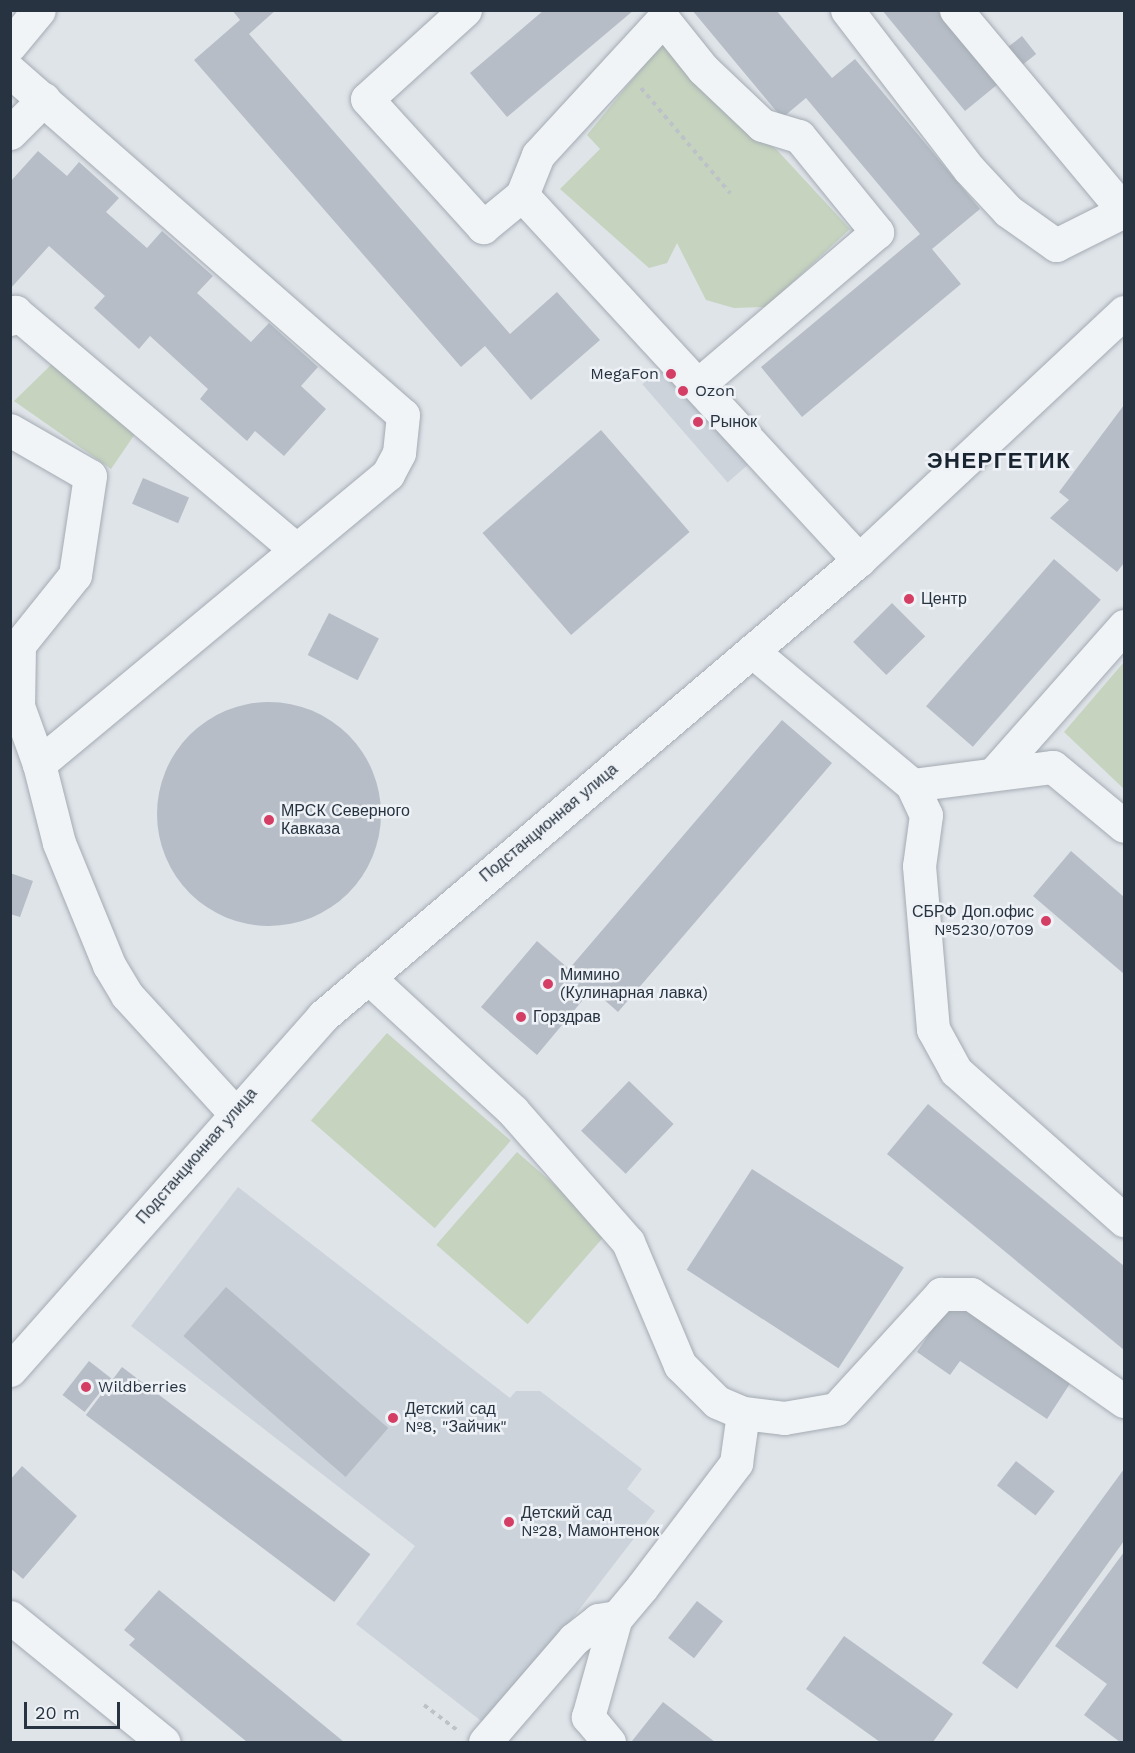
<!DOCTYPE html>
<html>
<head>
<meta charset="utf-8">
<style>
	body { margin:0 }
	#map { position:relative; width:1135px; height:1753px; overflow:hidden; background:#dfe4e9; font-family:"Work Sans",sans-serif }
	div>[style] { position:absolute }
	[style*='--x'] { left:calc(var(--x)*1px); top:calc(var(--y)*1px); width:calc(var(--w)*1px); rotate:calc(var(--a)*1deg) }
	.built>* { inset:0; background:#ccd3db; transform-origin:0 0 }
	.green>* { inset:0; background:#c6d3bf; transform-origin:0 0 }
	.building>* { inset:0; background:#b6bdc6; transform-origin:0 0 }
	.round { border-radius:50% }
	.path>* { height:4px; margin-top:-2px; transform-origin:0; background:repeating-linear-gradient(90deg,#bcc2c7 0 4.5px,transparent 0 9px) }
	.roads { filter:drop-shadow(0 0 2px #a4abb3) drop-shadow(0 0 2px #a4abb3) }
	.minor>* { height:33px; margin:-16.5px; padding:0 16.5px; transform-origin:16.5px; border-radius:16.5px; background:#f1f4f7 }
	.dots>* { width:16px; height:16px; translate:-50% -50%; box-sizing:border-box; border:3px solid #eef2f6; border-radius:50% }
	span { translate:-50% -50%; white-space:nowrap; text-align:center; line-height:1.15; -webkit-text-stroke:5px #eef2f6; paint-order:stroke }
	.poi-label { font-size:16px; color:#273340 }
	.right { translate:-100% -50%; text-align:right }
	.left { translate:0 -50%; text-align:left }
	.street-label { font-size:16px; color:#273340 }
	.district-label { font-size:22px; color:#192431; font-weight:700; letter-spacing:1.5px }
	.frame { position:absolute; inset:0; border:12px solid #273340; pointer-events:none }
	.scale { position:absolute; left:24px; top:1702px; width:96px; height:27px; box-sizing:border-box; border:3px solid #273340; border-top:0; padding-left:8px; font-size:18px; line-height:21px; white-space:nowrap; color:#273340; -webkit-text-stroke:4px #eef2f6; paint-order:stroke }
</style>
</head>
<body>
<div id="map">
	<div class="built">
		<i style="left:668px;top:362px;width:130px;height:34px;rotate:49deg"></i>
		<i style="clip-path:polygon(238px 1187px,510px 1398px,516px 1391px,540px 1391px,642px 1469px,627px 1489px,655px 1511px,489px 1727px,356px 1624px,415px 1546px,131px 1326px)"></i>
	</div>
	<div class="green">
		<i style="clip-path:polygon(663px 42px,737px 121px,777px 150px,850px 229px,766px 307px,734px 308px,706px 300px,677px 243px,667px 263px,649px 268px,560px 189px,600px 149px,587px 135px)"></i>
		<i style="clip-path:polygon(54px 362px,137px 431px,111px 469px,14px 401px)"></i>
		<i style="clip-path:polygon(1124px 662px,1124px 789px,1064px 732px)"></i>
		<i style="left:387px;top:1033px;width:164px;height:116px;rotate:41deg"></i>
		<i style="left:517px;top:1152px;width:121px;height:123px;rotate:41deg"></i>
	</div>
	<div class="building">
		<i style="clip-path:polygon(232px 10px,276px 10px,249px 34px,510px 334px,557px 292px,600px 340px,531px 400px,485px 346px,461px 367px,194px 60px,240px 20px)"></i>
		<i style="clip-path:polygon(544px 10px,634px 10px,507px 117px,470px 73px)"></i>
		<i style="clip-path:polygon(692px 10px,776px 10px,832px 78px,855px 59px,980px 209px,932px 249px,961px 284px,802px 417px,761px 367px,920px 234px,806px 98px,782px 118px)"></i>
		<i style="clip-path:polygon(882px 10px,937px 10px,998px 84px,965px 111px)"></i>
		<i style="left:1022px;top:36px;width:23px;height:22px;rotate:52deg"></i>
		<i style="clip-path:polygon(38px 151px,67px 176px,79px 162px,119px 198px,106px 212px,147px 248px,162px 231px,213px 276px,197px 293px,251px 342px,269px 323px,318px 367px,301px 386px,326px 409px,284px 456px,255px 431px,247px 441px,200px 399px,208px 389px,150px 336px,139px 349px,94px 308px,105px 296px,49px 246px,10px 289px,10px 182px)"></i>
		<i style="clip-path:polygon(1124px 405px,1124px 563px,1117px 572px,1050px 518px,1069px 500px,1059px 492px)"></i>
		<i style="left:601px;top:430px;width:135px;height:157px;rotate:49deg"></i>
		<i style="left:143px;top:478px;width:50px;height:28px;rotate:23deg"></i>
		<i style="left:1054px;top:559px;width:62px;height:195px;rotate:41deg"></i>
		<i style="left:892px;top:603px;width:47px;height:55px;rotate:45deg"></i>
		<i style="left:329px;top:613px;width:56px;height:47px;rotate:27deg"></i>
		<i class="round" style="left:157px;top:702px;width:224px;height:224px"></i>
		<i style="clip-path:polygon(782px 720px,832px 763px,618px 1012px,592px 989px,537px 1055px,481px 1007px,537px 941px,569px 969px)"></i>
		<i style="clip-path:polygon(1071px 851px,1124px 897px,1124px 974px,1033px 896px)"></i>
		<i style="clip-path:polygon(10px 873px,33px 881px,20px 917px,10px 914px)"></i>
		<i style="left:629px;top:1081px;width:62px;height:69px;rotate:44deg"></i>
		<i style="clip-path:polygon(928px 1104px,1124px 1266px,1124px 1350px,887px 1154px)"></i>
		<i style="left:752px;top:1169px;width:181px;height:120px;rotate:33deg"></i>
		<i style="left:226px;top:1287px;width:215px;height:65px;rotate:41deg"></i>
		<i style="clip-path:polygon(951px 1301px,1071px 1382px,1047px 1419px,960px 1361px,950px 1375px,917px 1352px)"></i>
		<i style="left:89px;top:1361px;width:28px;height:43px;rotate:38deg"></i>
		<i style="left:122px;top:1367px;width:311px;height:60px;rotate:37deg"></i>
		<i style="left:1016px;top:1461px;width:49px;height:31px;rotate:38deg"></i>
		<i style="clip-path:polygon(22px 1466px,77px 1516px,23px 1579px,10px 1568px,10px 1480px)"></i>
		<i style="clip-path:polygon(1124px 1469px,1124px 1541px,1017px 1689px,982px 1663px)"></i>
		<i style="clip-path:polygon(1124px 1552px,1124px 1742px,1120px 1742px,1084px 1715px,1107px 1684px,1055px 1646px)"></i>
		<i style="clip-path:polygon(159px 1590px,344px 1742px,247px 1742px,129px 1645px,135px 1639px,124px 1630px)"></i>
		<i style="left:697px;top:1601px;width:33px;height:47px;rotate:38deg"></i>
		<i style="clip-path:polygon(844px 1636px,953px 1714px,933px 1742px,880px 1742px,806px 1689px)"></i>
		<i style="clip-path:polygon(663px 1702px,715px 1742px,632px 1741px)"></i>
	</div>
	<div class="path">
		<i style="--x:641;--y:88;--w:138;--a:49.7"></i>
		<i style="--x:424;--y:1705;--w:41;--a:37.1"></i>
	</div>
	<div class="roads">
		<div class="minor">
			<i style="--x:465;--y:10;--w:132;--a:137.8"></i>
			<i style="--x:367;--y:99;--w:173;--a:47.8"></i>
			<i style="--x:483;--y:227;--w:50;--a:-39.4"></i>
			<i style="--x:522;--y:195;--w:497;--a:47.3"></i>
			<i style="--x:847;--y:10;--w:200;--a:52.5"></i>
			<i style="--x:969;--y:169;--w:57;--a:47.1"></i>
			<i style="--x:1008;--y:211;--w:59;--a:35.3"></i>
			<i style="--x:1056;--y:245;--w:76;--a:-26.6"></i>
			<i style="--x:956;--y:10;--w:262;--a:50.1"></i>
			<i style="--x:10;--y:45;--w:45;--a:-50.4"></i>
			<i style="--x:10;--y:71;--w:522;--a:41.2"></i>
			<i style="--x:403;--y:415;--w:38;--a:96"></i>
			<i style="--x:399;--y:453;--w:24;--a:118"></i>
			<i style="--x:388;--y:474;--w:454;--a:140.3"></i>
			<i style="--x:39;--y:764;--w:81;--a:75.8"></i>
			<i style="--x:59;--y:843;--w:132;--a:67.7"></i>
			<i style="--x:109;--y:965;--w:35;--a:59"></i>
			<i style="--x:127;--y:995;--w:159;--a:47.6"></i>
			<i style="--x:10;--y:133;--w:48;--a:-45"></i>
			<i style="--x:522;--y:195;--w:43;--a:-68.2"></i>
			<i style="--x:538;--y:155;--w:185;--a:-47.4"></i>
			<i style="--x:663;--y:19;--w:64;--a:51.3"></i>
			<i style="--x:703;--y:69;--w:81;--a:43.5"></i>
			<i style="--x:762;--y:125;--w:39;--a:17"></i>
			<i style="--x:799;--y:136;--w:124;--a:50.9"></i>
			<i style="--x:877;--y:232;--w:235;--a:139.5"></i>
			<i style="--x:10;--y:319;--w:9;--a:-54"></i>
			<i style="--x:15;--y:312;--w:365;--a:40.2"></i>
			<i style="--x:10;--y:430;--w:92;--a:29.9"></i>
			<i style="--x:90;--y:476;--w:100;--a:98.6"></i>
			<i style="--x:75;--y:575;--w:90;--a:128.7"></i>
			<i style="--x:19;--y:645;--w:61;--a:90.9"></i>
			<i style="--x:18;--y:706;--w:62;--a:70.1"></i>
			<i style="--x:752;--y:651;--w:209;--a:39.9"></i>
			<i style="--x:912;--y:785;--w:142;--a:-7.3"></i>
			<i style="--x:1053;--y:767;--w:92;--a:39.7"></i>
			<i style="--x:995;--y:772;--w:195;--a:-48.5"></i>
			<i style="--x:912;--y:785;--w:33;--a:65"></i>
			<i style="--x:926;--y:815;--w:51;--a:97.8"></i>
			<i style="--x:919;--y:866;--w:164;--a:85.1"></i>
			<i style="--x:933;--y:1029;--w:48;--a:61.3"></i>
			<i style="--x:956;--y:1071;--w:225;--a:41.6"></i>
			<i style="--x:368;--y:977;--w:197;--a:42.7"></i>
			<i style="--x:513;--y:1111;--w:174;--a:48.7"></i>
			<i style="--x:628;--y:1242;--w:134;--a:67.1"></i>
			<i style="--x:680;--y:1365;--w:52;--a:45"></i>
			<i style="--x:717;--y:1402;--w:28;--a:23"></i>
			<i style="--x:743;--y:1413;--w:41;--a:7"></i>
			<i style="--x:784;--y:1418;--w:53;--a:-9.8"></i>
			<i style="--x:836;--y:1409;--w:156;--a:-47.6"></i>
			<i style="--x:941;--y:1294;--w:30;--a:0"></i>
			<i style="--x:971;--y:1294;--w:187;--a:35"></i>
			<i style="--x:10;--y:1370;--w:473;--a:-48.5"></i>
			<i style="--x:323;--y:1016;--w:704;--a:-40.39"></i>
			<i style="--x:859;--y:560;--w:363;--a:-43.1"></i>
			<i style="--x:10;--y:1617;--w:198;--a:39.2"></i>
			<i style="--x:485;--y:1742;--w:136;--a:-49.2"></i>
			<i style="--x:574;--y:1639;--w:31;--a:-38"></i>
			<i style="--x:598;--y:1620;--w:19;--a:-9"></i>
			<i style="--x:617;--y:1617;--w:39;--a:-50"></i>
			<i style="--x:642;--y:1587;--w:156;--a:-52.8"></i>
			<i style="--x:736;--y:1463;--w:50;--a:-82"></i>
			<i style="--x:609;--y:1742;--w:33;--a:-130"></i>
			<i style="--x:588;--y:1717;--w:104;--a:-74.4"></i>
		</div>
	</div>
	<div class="dots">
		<i style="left:671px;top:374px;background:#d43e64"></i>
		<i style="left:683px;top:391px;background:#d43e64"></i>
		<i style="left:698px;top:422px;background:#d43e64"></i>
		<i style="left:909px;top:599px;background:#d43e64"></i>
		<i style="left:269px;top:820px;background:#d43e64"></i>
		<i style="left:1046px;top:921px;background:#d43e64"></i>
		<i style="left:548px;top:984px;background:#d43e64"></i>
		<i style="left:521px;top:1017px;background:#d43e64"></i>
		<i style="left:86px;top:1387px;background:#d43e64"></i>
		<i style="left:393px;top:1418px;background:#d43e64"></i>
		<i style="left:509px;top:1522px;background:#d43e64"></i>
	</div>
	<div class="poi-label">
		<span class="right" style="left:659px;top:374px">MegaFon</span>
		<span class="left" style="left:695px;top:391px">Ozon</span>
		<span class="left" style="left:710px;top:422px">Рынок</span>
		<span class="left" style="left:921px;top:599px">Центр</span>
		<span class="left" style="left:281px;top:820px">МРСК Северного<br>Кавказа</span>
		<span class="right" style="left:1034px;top:921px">СБРФ Доп.офис<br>№5230/0709</span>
		<span class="left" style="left:560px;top:984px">Мимино<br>(Кулинарная лавка)</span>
		<span class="left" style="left:533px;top:1017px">Горздрав</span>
		<span class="left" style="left:98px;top:1387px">Wildberries</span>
		<span class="left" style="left:405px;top:1418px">Детский сад<br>№8, "Зайчик"</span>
		<span class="left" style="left:521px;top:1522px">Детский сад<br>№28, Мамонтенок</span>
	</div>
	<div class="street-label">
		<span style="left:549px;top:823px;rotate:-40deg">Подстанционная улица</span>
		<span style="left:197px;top:1156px;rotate:-49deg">Подстанционная улица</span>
	</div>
	<div class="district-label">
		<span style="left:999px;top:461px">ЭНЕРГЕТИК</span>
	</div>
	<div class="frame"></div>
	<div class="scale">20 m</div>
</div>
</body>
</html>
